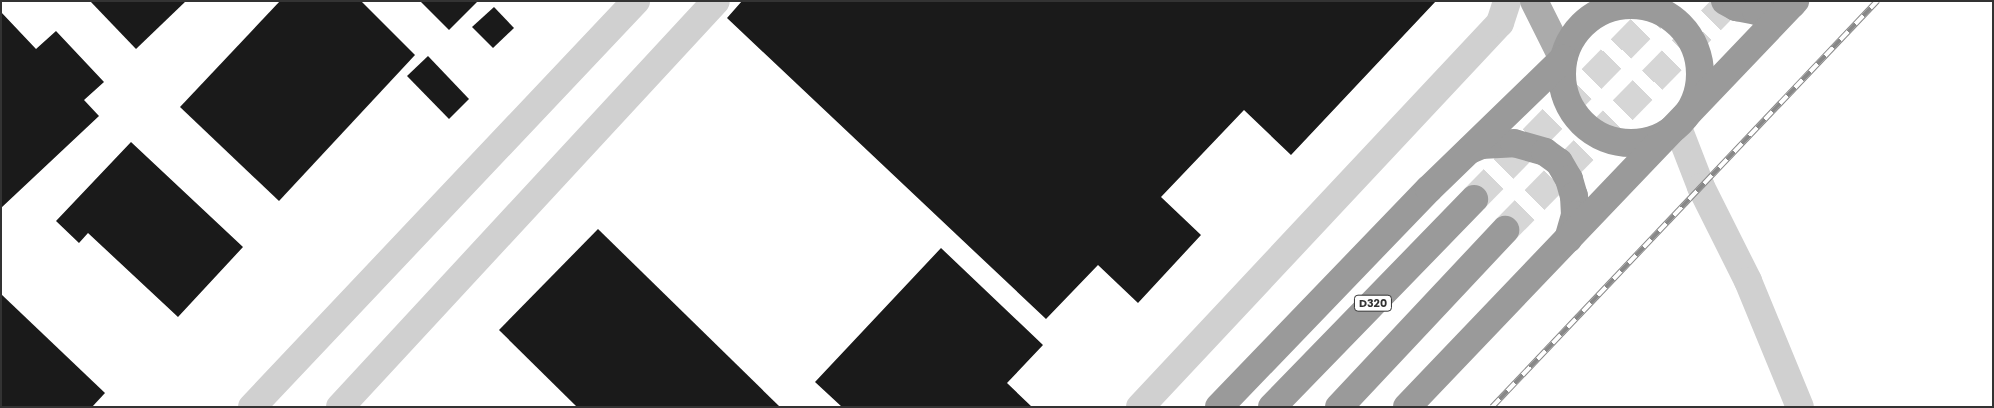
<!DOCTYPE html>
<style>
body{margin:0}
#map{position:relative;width:1994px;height:408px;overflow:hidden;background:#fff;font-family:Poppins,sans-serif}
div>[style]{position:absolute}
.building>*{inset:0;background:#1a1a1a}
.highway-tunnel>*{height:28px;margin-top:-14px;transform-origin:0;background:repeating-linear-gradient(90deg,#d6d6d6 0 28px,transparent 0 42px)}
.minor>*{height:28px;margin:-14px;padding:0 14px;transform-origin:14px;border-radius:14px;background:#d0d0d0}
.major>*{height:28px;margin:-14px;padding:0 14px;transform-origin:14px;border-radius:14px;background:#ababab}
.highway>*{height:28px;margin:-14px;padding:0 14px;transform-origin:14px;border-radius:14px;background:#9a9a9a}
.highway>.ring{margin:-14px;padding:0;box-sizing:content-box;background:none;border:28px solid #9a9a9a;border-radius:50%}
.rail>*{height:5.5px;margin-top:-2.75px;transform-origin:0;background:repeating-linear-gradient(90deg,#fff 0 11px,#888 0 22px);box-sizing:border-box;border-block:1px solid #888}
span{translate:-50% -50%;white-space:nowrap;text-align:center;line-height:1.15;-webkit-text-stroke:5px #fff;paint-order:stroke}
.shield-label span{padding:1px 4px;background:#fff;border:1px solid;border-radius:4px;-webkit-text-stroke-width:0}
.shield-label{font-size:11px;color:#333;font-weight:700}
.frame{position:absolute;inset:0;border:2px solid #333;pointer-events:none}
</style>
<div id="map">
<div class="building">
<i style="clip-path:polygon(90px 1px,186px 1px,136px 49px)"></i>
<i style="clip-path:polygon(280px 1px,361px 1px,415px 55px,279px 201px,180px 107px)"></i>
<i style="clip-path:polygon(420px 1px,476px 1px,477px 2px,449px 30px)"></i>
<i style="clip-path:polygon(742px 1px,1436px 1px,1291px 155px,1244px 110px,1161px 197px,1201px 235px,1138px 303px,1098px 265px,1046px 319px,727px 18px)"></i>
<i style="clip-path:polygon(494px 7px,514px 28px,493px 48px,472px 27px)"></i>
<i style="clip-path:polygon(1px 12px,36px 49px,56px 31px,104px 82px,84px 100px,99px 116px,1px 208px)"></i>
<i style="clip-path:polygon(428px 56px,469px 99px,449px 119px,407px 76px)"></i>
<i style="clip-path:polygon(131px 142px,243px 247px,178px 317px,88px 233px,79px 243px,56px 221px)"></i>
<i style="clip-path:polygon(598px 229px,780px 407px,577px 407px,499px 330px)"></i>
<i style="clip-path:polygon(941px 248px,1043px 345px,1007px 383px,1032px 407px,842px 407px,815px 382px)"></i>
<i style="clip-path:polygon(1px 294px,105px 393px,92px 407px,1px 407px)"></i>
</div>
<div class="highway-tunnel">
<i style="left:1474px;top:199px;width:277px;rotate:-45.6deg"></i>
<i style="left:1505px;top:230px;width:321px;rotate:-45.5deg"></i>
</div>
<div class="minor">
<i style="left:1677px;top:125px;width:66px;rotate:68.8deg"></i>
<i style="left:1701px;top:187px;width:105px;rotate:63.4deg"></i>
<i style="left:1748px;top:281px;width:136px;rotate:67.6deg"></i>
<i style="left:252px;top:407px;width:559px;rotate:-46.6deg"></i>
<i style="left:340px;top:407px;width:553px;rotate:-47.2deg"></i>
<i style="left:1140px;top:407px;width:526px;rotate:-46.85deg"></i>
<i style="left:1500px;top:23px;width:23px;rotate:-72deg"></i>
</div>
<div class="major">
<i style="left:1534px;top:1px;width:65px;rotate:63.4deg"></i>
<i style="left:1623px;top:1px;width:5px;rotate:53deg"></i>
</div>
<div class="highway">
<i style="left:1725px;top:1px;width:13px;rotate:29deg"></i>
<i style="left:1736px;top:7px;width:20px;rotate:11deg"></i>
<i style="left:1756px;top:11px;width:37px;rotate:-11deg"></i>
<i class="ring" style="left:1562px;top:5px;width:110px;height:110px"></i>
<i style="left:1470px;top:150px;width:12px;rotate:-24deg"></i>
<i style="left:1481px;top:145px;width:33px;rotate:-3deg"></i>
<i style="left:1514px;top:143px;width:32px;rotate:16deg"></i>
<i style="left:1545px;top:152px;width:17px;rotate:36deg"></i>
<i style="left:1559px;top:162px;width:20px;rotate:60deg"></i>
<i style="left:1569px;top:179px;width:18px;rotate:74deg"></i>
<i style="left:1574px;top:196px;width:19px;rotate:87deg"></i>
<i style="left:1575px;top:215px;width:25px;rotate:106deg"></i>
<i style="left:1219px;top:407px;width:303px;rotate:-46.1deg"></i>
<i style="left:1429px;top:189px;width:187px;rotate:-44.1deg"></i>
<i style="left:1272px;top:407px;width:290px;rotate:-45.8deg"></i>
<i style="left:1339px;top:407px;width:243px;rotate:-46.8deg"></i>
<i style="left:1407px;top:407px;width:562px;rotate:-46.3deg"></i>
</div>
<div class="rail">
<i style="left:1492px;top:407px;width:560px;rotate:-46.52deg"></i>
</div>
<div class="shield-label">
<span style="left:1373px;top:303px">D320</span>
</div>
<div class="frame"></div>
</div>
